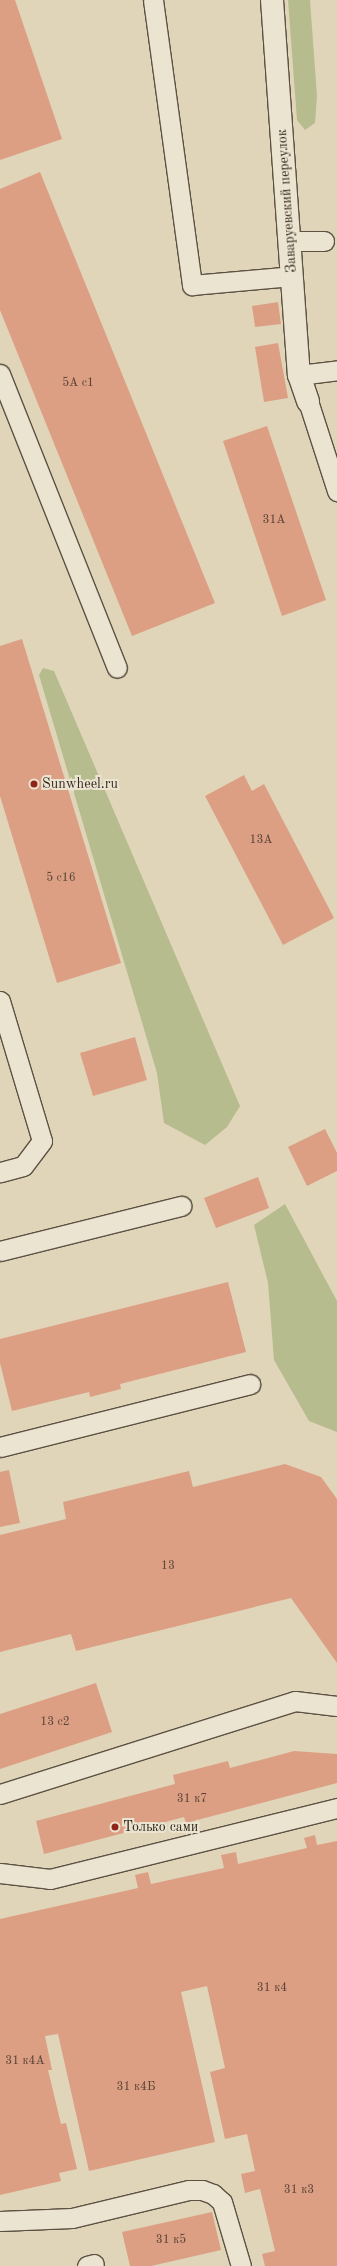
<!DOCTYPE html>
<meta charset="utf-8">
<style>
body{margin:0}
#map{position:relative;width:337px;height:2266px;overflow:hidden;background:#e0d5b8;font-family:"Old Standard TT",serif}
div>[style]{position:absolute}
.green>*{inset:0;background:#b6bc8d}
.building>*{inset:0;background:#dc9f84}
.roads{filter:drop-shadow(1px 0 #5c5143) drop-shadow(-1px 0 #5c5143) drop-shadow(0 1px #5c5143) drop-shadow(0 -1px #5c5143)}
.service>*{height:19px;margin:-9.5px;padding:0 9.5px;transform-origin:9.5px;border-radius:9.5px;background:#ebe4d1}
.minor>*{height:22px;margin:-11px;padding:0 11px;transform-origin:11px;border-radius:11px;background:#ebe4d1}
.dots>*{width:11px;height:11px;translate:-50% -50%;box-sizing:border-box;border:2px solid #ebe4d1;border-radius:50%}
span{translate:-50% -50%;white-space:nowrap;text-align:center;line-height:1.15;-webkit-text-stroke:4px #ebe4d1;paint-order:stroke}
.number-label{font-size:12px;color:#5b4436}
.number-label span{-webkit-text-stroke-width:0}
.street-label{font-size:14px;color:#30251c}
.poi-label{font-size:14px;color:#30251c}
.left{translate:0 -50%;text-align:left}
</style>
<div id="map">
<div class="green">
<i style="clip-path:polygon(288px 0,310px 0,317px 96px,315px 123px,305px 130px,297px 120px)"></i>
<i style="clip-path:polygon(43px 668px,54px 671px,240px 1106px,227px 1127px,205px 1145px,164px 1123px,157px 1073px,39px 675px)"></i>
<i style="clip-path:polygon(285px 1204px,337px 1301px,337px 1432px,309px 1421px,274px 1360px,268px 1283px,254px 1225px)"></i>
</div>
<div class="building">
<i style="clip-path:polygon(0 0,15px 0,62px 139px,0 160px)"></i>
<i style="clip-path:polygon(40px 172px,215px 603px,132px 636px,0 310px,0 189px)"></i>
<i style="clip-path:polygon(278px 302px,281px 324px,255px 327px,252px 306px)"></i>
<i style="clip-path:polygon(278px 343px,288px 398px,264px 402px,255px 347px)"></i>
<i style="clip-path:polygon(267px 426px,326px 600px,282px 616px,223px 441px)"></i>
<i style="clip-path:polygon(22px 639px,121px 963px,57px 983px,0 796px,0 646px)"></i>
<i style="clip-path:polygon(244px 775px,252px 791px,264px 784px,334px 918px,283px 945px,205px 796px)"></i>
<i style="clip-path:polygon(135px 1037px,147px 1080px,93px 1096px,80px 1053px)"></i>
<i style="clip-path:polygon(325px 1129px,337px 1153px,337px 1171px,307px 1186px,288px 1147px)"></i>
<i style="clip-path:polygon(258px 1177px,269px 1208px,216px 1228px,204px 1198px)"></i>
<i style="clip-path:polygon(228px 1282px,246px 1352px,120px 1384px,121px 1389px,90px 1397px,89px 1392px,12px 1411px,0 1363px,0 1339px)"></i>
<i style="clip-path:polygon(285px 1464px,321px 1477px,337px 1499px,337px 1663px,291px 1598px,76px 1651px,71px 1634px,0 1652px,0 1535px,66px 1519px,63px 1502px,189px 1471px,193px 1487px)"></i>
<i style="clip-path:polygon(9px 1470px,20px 1523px,0 1527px,0 1472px)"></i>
<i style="clip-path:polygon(96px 1683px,112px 1732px,0 1769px,0 1714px)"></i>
<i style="clip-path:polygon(294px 1751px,337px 1754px,337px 1783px,186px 1823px,184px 1817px,44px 1854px,36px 1821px,175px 1784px,173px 1775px,228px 1761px,230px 1768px)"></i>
<i style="clip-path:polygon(315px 1835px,317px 1845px,337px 1841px,337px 2266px,265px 2266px,262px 2254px,275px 2251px,260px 2189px,245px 2193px,241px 2174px,255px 2171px,247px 2134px,225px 2139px,210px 2072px,225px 2068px,207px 1986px,181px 1992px,215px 2142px,89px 2171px,58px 2034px,45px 2036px,52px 2070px,48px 2070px,61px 2124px,66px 2123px,77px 2169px,59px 2173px,61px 2181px,0 2195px,0 1919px,138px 1888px,135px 1875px,148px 1872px,151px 1884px,224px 1868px,221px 1855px,236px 1852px,238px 1864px,307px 1848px,304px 1838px)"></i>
<i style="clip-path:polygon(212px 2212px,221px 2250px,151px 2266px,130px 2266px,122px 2232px)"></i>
</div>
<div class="roads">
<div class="service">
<i style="left:153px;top:0;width:288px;rotate:82.2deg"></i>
<i style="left:192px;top:285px;width:100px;rotate:-5.1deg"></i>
<i style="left:290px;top:241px;width:34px"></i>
<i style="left:0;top:374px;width:316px;rotate:68.3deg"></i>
<i style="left:299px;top:375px;width:38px;rotate:-7deg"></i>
<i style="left:308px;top:401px;width:95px;rotate:72.1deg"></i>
<i style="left:0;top:1001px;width:146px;rotate:73.3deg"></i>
<i style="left:42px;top:1141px;width:31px;rotate:127deg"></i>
<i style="left:23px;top:1166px;width:24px;rotate:165deg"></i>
<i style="left:0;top:1251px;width:187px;rotate:-14deg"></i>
<i style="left:0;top:1447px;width:258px;rotate:-14.1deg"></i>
<i style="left:0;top:1794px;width:309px;rotate:-17.5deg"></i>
<i style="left:295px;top:1701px;width:42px;rotate:6.8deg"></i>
<i style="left:0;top:1873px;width:50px;rotate:6.8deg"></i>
<i style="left:50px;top:1879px;width:296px;rotate:-13.9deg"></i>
<i style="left:0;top:2221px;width:72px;rotate:-2.4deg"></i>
<i style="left:72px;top:2218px;width:120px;rotate:-13.5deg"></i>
<i style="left:189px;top:2190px;width:13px"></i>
<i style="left:202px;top:2190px;width:12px;rotate:20deg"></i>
<i style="left:213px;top:2194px;width:12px;rotate:42deg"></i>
<i style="left:222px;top:2202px;width:67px;rotate:73.5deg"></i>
<i style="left:87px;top:2266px;width:7px;rotate:-16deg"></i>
</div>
<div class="minor">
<i style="left:272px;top:0;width:376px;rotate:85.9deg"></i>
<i style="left:299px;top:375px;width:28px;rotate:71deg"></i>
</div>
</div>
<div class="dots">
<i style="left:34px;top:784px;background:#8f2418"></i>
<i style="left:115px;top:1827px;background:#8f2418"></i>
</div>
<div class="number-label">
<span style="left:78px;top:384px">5А с1</span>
<span style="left:274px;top:521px">31А</span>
<span style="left:261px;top:841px">13А</span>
<span style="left:61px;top:879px">5 с16</span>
<span style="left:168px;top:1567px">13</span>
<span style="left:55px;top:1723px">13 с2</span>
<span style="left:192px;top:1800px">31 к7</span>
<span style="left:272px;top:1989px">31 к4</span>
<span style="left:25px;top:2062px">31 к4А</span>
<span style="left:136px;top:2088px">31 к4Б</span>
<span style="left:299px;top:2191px">31 к3</span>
<span style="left:171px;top:2241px">31 к5</span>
</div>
<div class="street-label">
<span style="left:287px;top:201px;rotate:-94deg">Заваруевский переулок</span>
</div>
<div class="poi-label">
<span class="left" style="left:42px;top:784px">Sunwheel.ru</span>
<span class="left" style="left:123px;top:1827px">Только сами</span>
</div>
</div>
